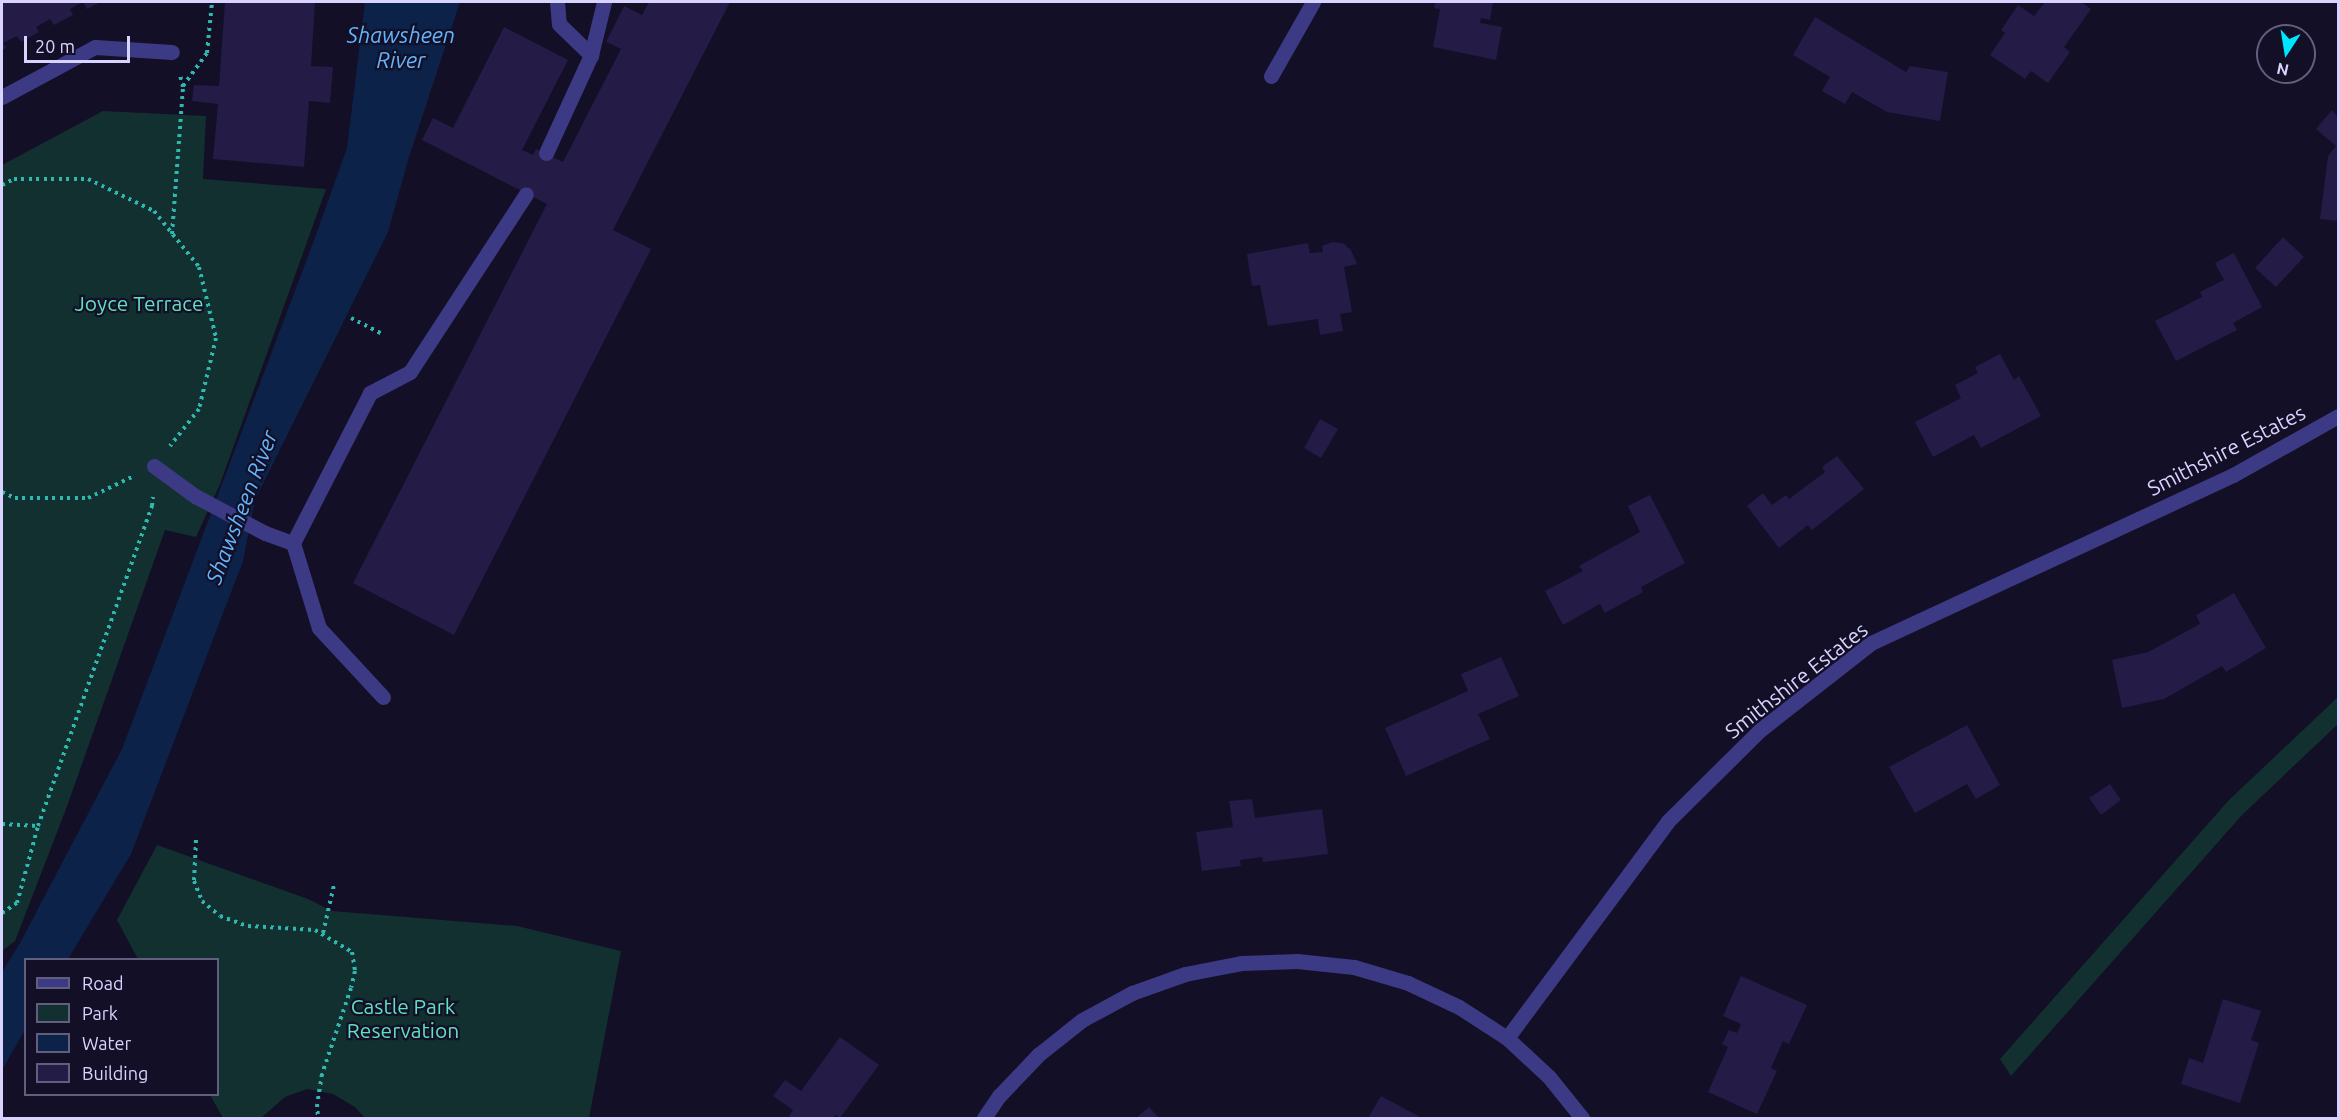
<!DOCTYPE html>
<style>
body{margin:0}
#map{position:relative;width:2340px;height:1120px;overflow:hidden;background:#130f26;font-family:Ubuntu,sans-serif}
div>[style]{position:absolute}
.green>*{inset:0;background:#12302f}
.water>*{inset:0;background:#0c2248}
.building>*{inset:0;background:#241b47}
.path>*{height:4px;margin-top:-2px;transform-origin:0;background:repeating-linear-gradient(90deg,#2fb8b0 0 3px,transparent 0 7.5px)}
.lane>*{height:15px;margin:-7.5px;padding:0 7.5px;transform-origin:7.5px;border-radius:7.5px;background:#3d3a85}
.street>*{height:15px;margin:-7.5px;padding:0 7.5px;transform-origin:7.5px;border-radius:7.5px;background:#3d3a85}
span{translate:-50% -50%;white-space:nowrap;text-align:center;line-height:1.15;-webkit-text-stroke:4.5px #130f26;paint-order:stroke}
.park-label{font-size:21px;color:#5fe0c0}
.street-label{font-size:21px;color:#d9d4ff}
.water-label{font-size:22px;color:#62b6ff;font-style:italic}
.frame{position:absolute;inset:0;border:3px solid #d9d4ff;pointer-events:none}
.legend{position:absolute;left:24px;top:958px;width:195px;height:138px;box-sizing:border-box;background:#130f26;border:2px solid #625e7d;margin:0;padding:8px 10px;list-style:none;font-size:18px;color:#d9d4ff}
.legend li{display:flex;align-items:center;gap:12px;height:30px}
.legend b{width:30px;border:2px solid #625e7d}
.north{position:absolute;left:2256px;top:24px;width:60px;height:60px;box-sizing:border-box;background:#130f26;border:2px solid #625e7d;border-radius:50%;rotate:192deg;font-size:16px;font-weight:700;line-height:24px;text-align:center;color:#d9d4ff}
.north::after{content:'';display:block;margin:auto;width:21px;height:27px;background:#00e5ff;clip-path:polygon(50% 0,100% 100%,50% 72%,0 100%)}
.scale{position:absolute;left:24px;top:36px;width:106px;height:27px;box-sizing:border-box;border:3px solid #d9d4ff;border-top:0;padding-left:8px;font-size:18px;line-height:21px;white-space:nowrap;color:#d9d4ff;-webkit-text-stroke:4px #130f26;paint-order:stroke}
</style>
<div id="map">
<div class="green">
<i style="clip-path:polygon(103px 111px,206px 116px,203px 179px,326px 189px,220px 484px,196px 537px,165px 530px,66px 809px,15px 941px,2px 951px,2px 165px)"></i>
<i style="clip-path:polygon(2338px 697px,2338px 724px,2242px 815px,2011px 1076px,2000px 1059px,2229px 800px)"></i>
<i style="clip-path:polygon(157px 845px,308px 899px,332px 911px,517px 926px,621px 951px,589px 1118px,365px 1118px,355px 1107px,333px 1094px,307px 1089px,285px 1097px,261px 1118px,223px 1118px,210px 1095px,218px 1094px,218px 960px,138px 959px,117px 920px)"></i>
</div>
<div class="water">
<i style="clip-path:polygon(365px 2px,460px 2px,409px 157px,388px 232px,255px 500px,243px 561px,131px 854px,68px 959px,26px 960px,25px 1030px,2px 1070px,2px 972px,20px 943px,122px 749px,313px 243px,347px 148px)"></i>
</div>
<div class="building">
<i style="clip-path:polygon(2px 2px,101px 2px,87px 9px,83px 2px,70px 9px,73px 15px,54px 25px,50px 19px,36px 27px,39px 32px,21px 42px,17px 36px,3px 43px,6px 48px,2px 51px)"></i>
<i style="clip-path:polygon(225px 2px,315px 2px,311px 66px,333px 67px,330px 103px,309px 101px,304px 167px,213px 159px,218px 104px,192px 101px,194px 85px,219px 86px)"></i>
<i style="clip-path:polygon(649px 2px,730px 2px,613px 230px,651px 249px,454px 635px,353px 583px,547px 204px,422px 140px,433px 118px,453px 128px,504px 27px,568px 60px,522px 150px,533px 155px,536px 149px,563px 162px,621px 49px,606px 42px,624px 6px,642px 15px)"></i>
<i style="clip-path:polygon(1435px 2px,1493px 2px,1490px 20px,1481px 18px,1480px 23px,1502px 27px,1496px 60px,1433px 47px,1440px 9px,1434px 8px)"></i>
<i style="clip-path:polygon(2045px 2px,2081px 2px,2091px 9px,2064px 47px,2070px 52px,2048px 83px,2031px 71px,2025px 79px,1990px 55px,2005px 33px,2001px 30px,2018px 5px,2034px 16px)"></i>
<i style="clip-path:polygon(1815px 17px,1906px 72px,1910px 66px,1948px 72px,1940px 121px,1887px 112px,1852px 92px,1845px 104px,1822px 91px,1830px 77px,1793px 55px)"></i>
<i style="clip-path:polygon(2332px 110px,2338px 117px,2338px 221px,2320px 219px,2328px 156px,2336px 146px,2316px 129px)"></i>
<i style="clip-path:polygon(2283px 237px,2304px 257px,2276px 287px,2255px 268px)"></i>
<i style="clip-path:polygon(1332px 242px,1343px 243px,1351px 250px,1357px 264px,1344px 267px,1352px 312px,1340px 314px,1343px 331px,1320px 335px,1318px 319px,1268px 326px,1260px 285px,1252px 286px,1247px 254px,1308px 243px,1310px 253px,1323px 252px,1322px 246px)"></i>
<i style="clip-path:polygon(2234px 253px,2262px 307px,2233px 323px,2237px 330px,2176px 361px,2155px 321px,2202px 297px,2200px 292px,2224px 280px,2215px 263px)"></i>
<i style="clip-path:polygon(2000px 354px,2014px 380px,2019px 376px,2041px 416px,1981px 448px,1974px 435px,1933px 457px,1915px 422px,1961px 398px,1955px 385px,1978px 373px,1975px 367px)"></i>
<i style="clip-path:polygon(1320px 419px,1338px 429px,1321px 458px,1304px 448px)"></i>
<i style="clip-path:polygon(1837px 456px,1864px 489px,1812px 530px,1808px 525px,1779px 548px,1747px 506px,1763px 493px,1772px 505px,1786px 495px,1789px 499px,1825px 472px,1822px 467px)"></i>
<i style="clip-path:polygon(1650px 495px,1685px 563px,1641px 587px,1643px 592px,1605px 613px,1600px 604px,1563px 625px,1545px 591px,1583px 571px,1579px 566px,1640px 532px,1628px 506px)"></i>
<i style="clip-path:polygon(2234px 593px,2266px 648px,2226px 672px,2222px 666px,2164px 699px,2122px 708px,2112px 660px,2148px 652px,2200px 624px,2196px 615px)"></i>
<i style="clip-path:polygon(1501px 657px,1519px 696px,1478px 714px,1490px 739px,1406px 776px,1385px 728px,1468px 691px,1461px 674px)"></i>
<i style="clip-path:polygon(1967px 725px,2000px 785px,1976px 799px,1967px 784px,1915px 813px,1889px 767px)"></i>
<i style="clip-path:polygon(2110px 784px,2121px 800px,2101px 815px,2089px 798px)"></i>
<i style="clip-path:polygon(1252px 799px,1255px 818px,1322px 809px,1328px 854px,1263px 862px,1262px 857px,1240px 860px,1241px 866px,1202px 871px,1196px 832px,1233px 827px,1229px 801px)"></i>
<i style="clip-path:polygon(1741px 976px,1807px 1005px,1789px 1044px,1783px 1041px,1771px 1068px,1777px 1071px,1757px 1114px,1708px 1092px,1728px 1047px,1722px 1044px,1729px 1030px,1737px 1033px,1741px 1024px,1723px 1016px)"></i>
<i style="clip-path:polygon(2223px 999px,2261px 1011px,2251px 1040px,2259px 1043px,2240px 1103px,2181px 1084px,2189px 1058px,2203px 1063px)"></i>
<i style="clip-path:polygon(840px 1037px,879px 1065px,840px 1118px,836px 1115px,833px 1118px,788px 1118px,793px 1110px,773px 1096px,785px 1080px,801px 1091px)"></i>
<i style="clip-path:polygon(1381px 1096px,1422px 1118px,1368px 1118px)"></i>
<i style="clip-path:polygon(1149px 1107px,1159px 1118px,1136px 1118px)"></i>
</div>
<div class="path">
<i style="left:183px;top:86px;width:41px;rotate:-54deg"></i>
<i style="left:207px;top:53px;width:51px;rotate:-84.4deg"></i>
<i style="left:2px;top:185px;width:13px;rotate:-27deg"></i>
<i style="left:14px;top:179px;width:74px"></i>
<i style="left:88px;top:179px;width:73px;rotate:25.9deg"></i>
<i style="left:154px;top:211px;width:72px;rotate:51.2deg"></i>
<i style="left:199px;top:267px;width:73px;rotate:76.5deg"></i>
<i style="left:216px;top:338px;width:73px;rotate:103.5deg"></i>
<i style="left:199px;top:409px;width:47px;rotate:128.1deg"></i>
<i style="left:172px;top:234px;width:147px;rotate:-85.7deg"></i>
<i style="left:183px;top:87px;width:12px;rotate:-104deg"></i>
<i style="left:351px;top:318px;width:36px;rotate:27deg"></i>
<i style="left:2px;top:492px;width:14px;rotate:25deg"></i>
<i style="left:15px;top:498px;width:73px"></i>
<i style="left:88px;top:498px;width:49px;rotate:-25.5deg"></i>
<i style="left:2px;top:824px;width:36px;rotate:3deg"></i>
<i style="left:38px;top:826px;width:340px;rotate:-70.4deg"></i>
<i style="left:152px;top:506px;width:9px;rotate:-84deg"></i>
<i style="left:196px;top:840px;width:41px;rotate:92.8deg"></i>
<i style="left:194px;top:881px;width:22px;rotate:68deg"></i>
<i style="left:202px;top:901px;width:23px;rotate:40deg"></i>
<i style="left:220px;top:916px;width:30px;rotate:20deg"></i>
<i style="left:248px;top:926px;width:67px;rotate:3.4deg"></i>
<i style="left:315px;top:930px;width:43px;rotate:30.7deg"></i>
<i style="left:352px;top:952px;width:19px;rotate:81deg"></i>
<i style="left:355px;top:971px;width:17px;rotate:103deg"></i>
<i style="left:351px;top:988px;width:91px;rotate:108.6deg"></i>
<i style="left:322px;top:1074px;width:30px;rotate:99deg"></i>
<i style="left:317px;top:1104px;width:14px;rotate:86deg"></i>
<i style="left:2px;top:913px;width:18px;rotate:-34deg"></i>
<i style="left:17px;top:903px;width:80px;rotate:-74.7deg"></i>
<i style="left:323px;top:933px;width:49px;rotate:-77.1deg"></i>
</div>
<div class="lane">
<i style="left:557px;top:2px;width:22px;rotate:85deg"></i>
<i style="left:559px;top:24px;width:45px;rotate:44.1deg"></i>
<i style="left:2px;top:97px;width:106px;rotate:-28.3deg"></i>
<i style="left:95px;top:47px;width:77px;rotate:3.7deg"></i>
<i style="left:546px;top:153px;width:108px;rotate:-65.3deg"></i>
<i style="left:591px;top:55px;width:55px;rotate:-76.2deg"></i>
<i style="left:154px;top:466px;width:51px;rotate:36.2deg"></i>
<i style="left:195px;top:496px;width:79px;rotate:27.9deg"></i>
<i style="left:265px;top:533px;width:30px;rotate:20deg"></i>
<i style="left:383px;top:697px;width:94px;rotate:-132.8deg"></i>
<i style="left:319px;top:628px;width:89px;rotate:-107deg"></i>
<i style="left:293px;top:543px;width:169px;rotate:-62.8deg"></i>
<i style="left:370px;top:393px;width:45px;rotate:-27.7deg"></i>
<i style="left:410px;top:372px;width:212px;rotate:-56.9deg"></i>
</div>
<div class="street">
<i style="left:1271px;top:76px;width:85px;rotate:-60.4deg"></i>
<i style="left:1507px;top:1038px;width:270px;rotate:-53.4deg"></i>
<i style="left:1668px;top:821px;width:129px;rotate:-44.7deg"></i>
<i style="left:1760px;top:730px;width:141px;rotate:-38.1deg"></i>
<i style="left:1871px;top:643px;width:399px;rotate:-24.9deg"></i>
<i style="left:2233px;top:475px;width:120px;rotate:-29.3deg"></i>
<i style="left:984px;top:1118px;width:27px;rotate:-56deg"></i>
<i style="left:999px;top:1096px;width:57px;rotate:-46.4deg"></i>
<i style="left:1038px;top:1055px;width:56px;rotate:-38.5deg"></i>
<i style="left:1082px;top:1020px;width:57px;rotate:-28.4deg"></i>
<i style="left:1132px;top:993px;width:56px;rotate:-19.7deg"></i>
<i style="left:1185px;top:974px;width:57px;rotate:-11.1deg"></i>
<i style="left:1241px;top:963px;width:56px;rotate:-2deg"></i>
<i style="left:1297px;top:961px;width:57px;rotate:6deg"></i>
<i style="left:1354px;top:967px;width:56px;rotate:16.5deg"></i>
<i style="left:1408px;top:983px;width:56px;rotate:25.2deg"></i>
<i style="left:1459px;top:1007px;width:57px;rotate:32.9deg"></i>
<i style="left:1507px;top:1038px;width:57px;rotate:42.9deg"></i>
<i style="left:1549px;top:1077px;width:53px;rotate:51.2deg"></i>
</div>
<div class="park-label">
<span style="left:139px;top:303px">Joyce Terrace</span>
<span style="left:403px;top:1018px">Castle Park<br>Reservation</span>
</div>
<div class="street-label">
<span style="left:2226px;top:450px;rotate:-27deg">Smithshire Estates</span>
<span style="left:1796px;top:680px;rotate:-38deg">Smithshire Estates</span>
</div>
<div class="water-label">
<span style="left:401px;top:47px">Shawsheen<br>River</span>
<span style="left:241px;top:507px;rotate:-69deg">Shawsheen River</span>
</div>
<div class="frame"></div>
<ul class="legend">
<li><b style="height:8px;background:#3d3a85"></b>Road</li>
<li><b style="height:16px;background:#12302f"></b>Park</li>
<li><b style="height:16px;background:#0c2248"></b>Water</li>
<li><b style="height:16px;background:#241b47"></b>Building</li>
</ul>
<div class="north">N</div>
<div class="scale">20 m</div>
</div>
